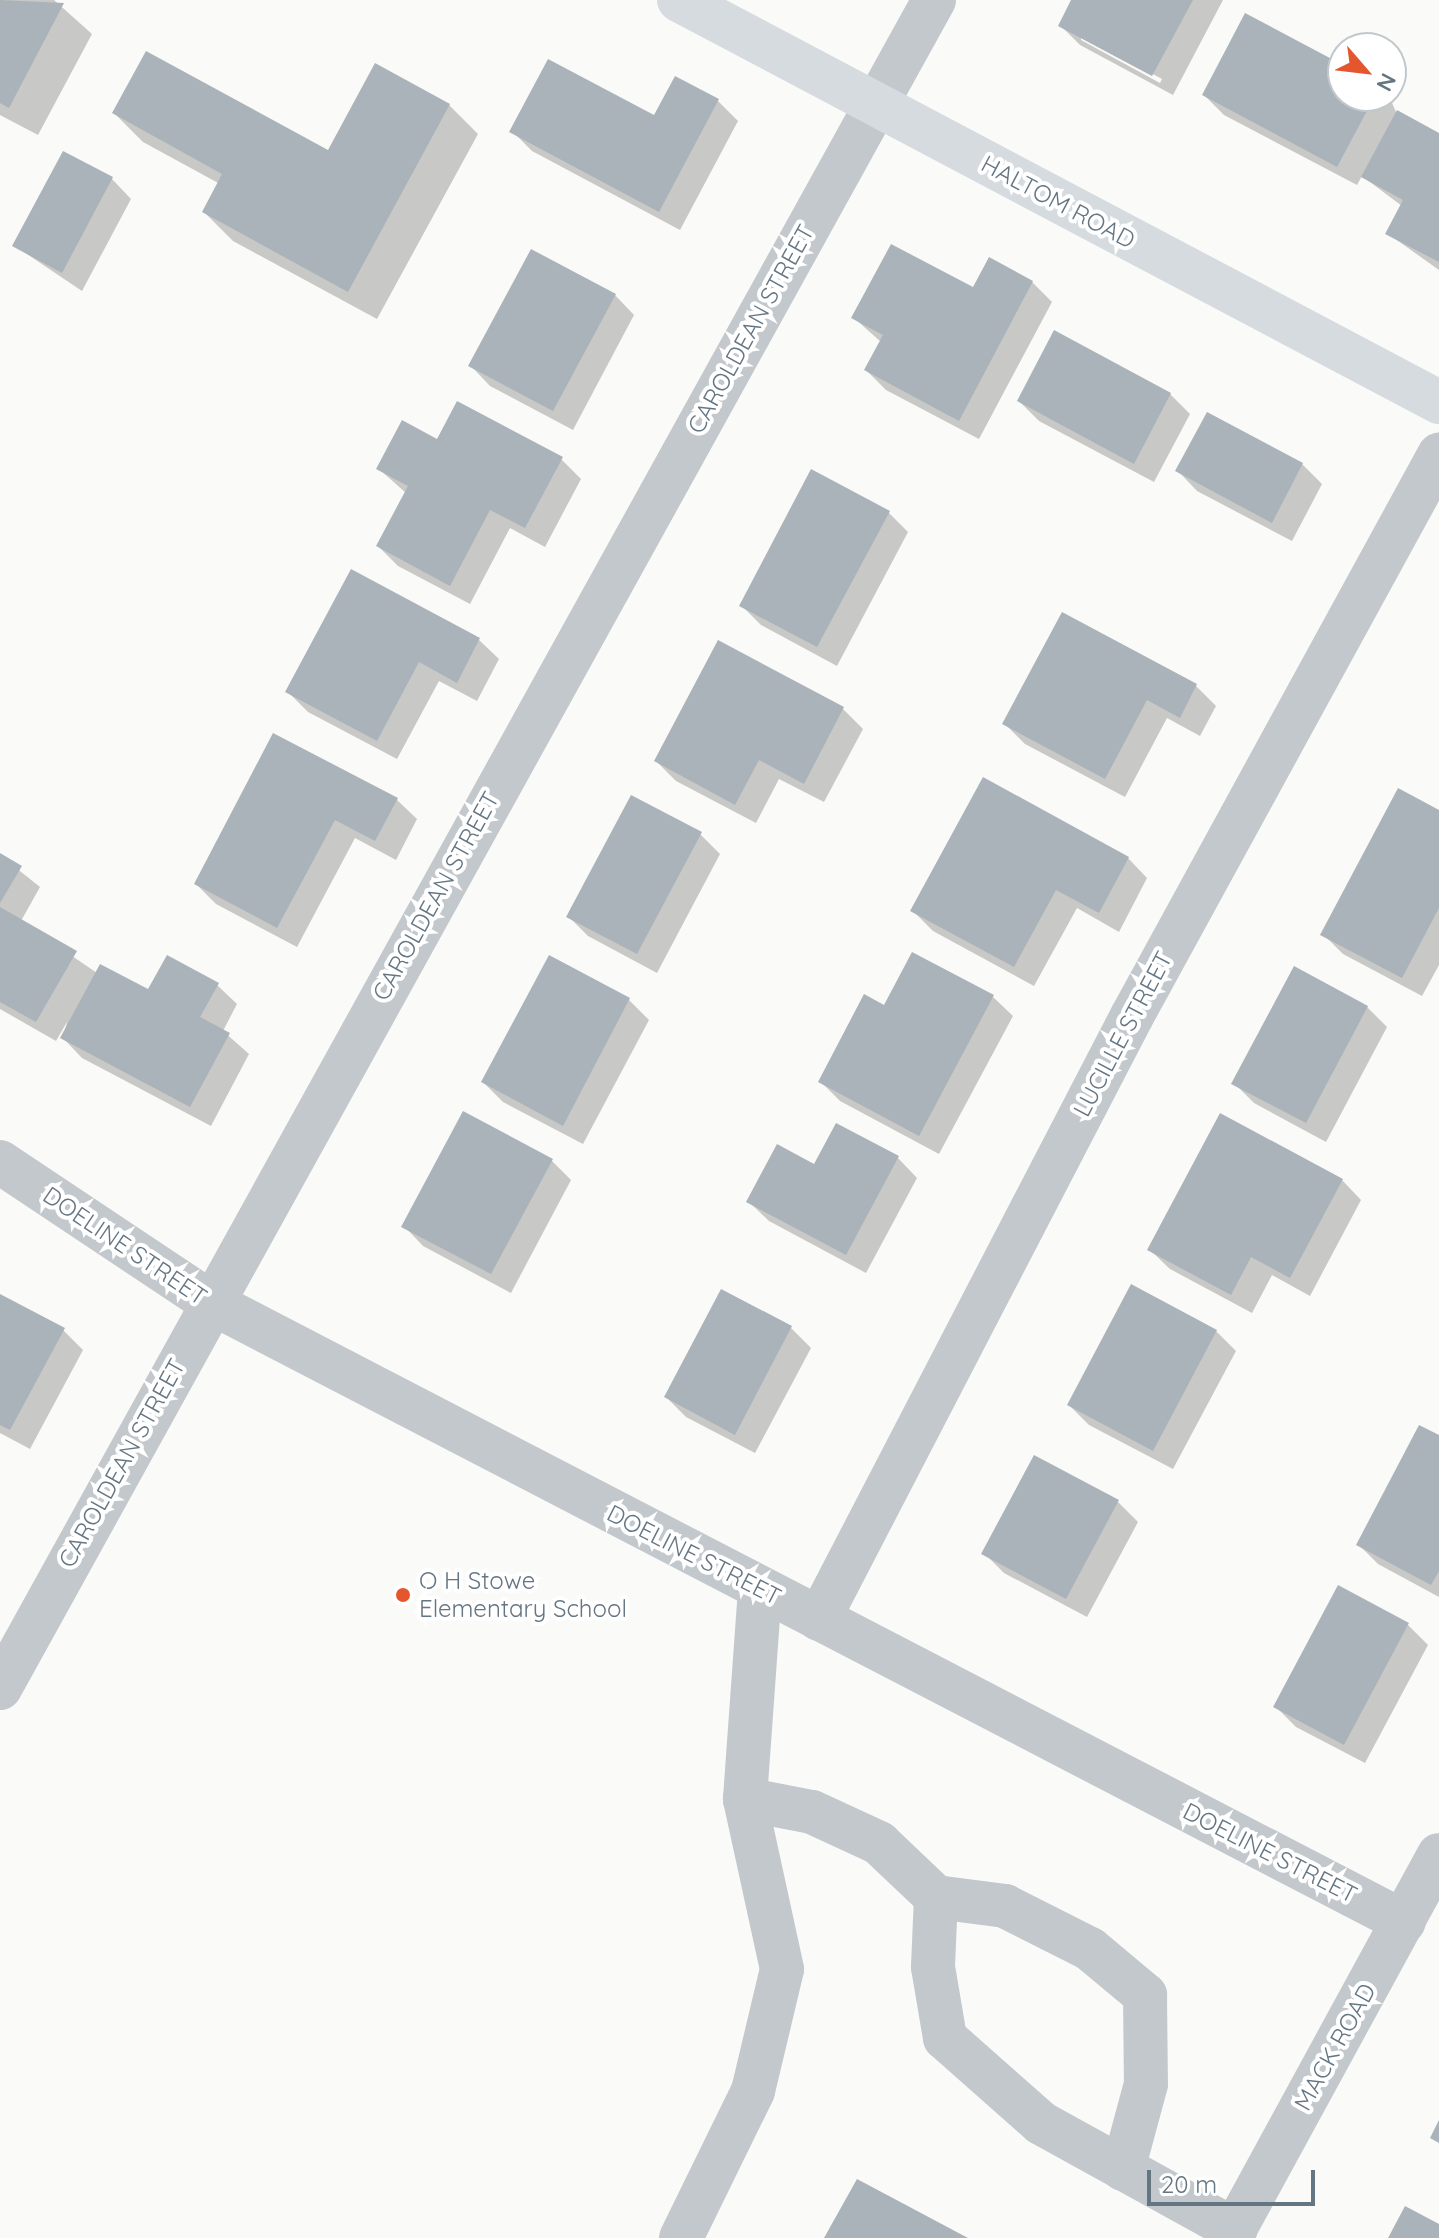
<!DOCTYPE html>
<style>
body{margin:0}
#map{position:relative;width:1439px;height:2238px;overflow:hidden;background:#fafaf8;font-family:Quicksand,sans-serif}
div>[style]{position:absolute}
.shadow>*{inset:0;background:#0003}
.building>*{inset:0;background:#aab3b9}
.minor>*{height:44px;margin:-22px;padding:0 22px;transform-origin:22px;border-radius:22px;background:#c3c8cc}
.major>*{height:44px;margin:-22px;padding:0 22px;transform-origin:22px;border-radius:22px;background:#d6dbdf}
.dots>*{width:22px;height:22px;translate:-50% -50%;box-sizing:border-box;border:4px solid #fff;border-radius:50%}
span{translate:-50% -50%;white-space:nowrap;text-align:center;line-height:1.15;-webkit-text-stroke:8px #fff;paint-order:stroke}
.street-label{font-size:24px;color:#657683}
.poi-label{font-size:24px;color:#657683}
.left{translate:0 -50%;text-align:left}
.north{position:absolute;left:1327px;top:32px;width:80px;height:80px;box-sizing:border-box;background:#fff;border:2px solid #c1c8cd;border-radius:50%;rotate:118deg;font-size:22px;font-weight:700;line-height:32px;text-align:center;color:#657683}
.north::after{content:'';display:block;margin:auto;width:28px;height:36px;background:#e4572e;clip-path:polygon(50% 0,100% 100%,50% 72%,0 100%)}
.scale{position:absolute;left:1147px;top:2170px;width:168px;height:36px;box-sizing:border-box;border:4px solid #657683;border-top:0;padding-left:10px;font-size:24px;line-height:28px;white-space:nowrap;color:#657683;-webkit-text-stroke:6px #fff;paint-order:stroke}
</style>
<div id="map">
<div class="shadow">
<i style="clip-path:polygon(0 0,54px 0,92px 34px,38px 135px,0 115px)"></i>
<i style="clip-path:polygon(evenodd,1074px 0,1223px 0,1173px 95px,1080px 45px,1060px 25px,1074px 0,1081px 36px,1162px 79px,1160px 83px,1081px 40px,1081px 36px)"></i>
<i style="clip-path:polygon(1343px 67px,1343px 96px,1389px 96px,1396px 112px,1439px 135px,1439px 270px,1387px 233px,1402px 206px,1362px 176px,1357px 185px,1224px 115px,1204px 95px)"></i>
<i style="clip-path:polygon(718px 101px,738px 121px,680px 230px,532px 151px,512px 131px,655px 117px)"></i>
<i style="clip-path:polygon(449px 105px,478px 134px,377px 319px,233px 241px,204px 212px,220px 184px,143px 142px,114px 113px,329px 152px)"></i>
<i style="clip-path:polygon(112px 179px,131px 199px,82px 291px,15px 246px)"></i>
<i style="clip-path:polygon(1032px 282px,1052px 302px,979px 439px,886px 390px,866px 370px,881px 342px,854px 318px)"></i>
<i style="clip-path:polygon(615px 295px,634px 315px,573px 430px,490px 386px,471px 366px)"></i>
<i style="clip-path:polygon(1170px 394px,1190px 414px,1154px 482px,1039px 421px,1019px 401px)"></i>
<i style="clip-path:polygon(561px 459px,581px 479px,545px 547px,510px 528px,470px 604px,398px 566px,378px 546px,406px 493px,379px 469px)"></i>
<i style="clip-path:polygon(1302px 464px,1322px 484px,1292px 541px,1197px 491px,1178px 471px)"></i>
<i style="clip-path:polygon(888px 512px,908px 532px,837px 666px,761px 625px,741px 605px)"></i>
<i style="clip-path:polygon(1063px 615px,1196px 686px,1216px 706px,1200px 736px,1167px 718px,1125px 797px,1025px 744px,1005px 724px)"></i>
<i style="clip-path:polygon(479px 640px,499px 659px,477px 701px,439px 681px,397px 759px,308px 712px,288px 692px)"></i>
<i style="clip-path:polygon(719px 643px,843px 709px,863px 729px,824px 802px,779px 779px,756px 823px,676px 781px,656px 761px)"></i>
<i style="clip-path:polygon(274px 735px,397px 800px,417px 819px,396px 860px,355px 838px,297px 947px,216px 904px,196px 884px)"></i>
<i style="clip-path:polygon(1439px 812px,1439px 965px,1422px 996px,1343px 954px,1323px 934px)"></i>
<i style="clip-path:polygon(700px 834px,720px 854px,657px 973px,588px 936px,568px 916px)"></i>
<i style="clip-path:polygon(0 855px,40px 887px,21px 921px,97px 973px,149px 992px,217px 985px,237px 1004px,223px 1031px,249px 1054px,211px 1126px,82px 1058px,63px 1038px,67px 1022px,56px 1041px,0 1009px)"></i>
<i style="clip-path:polygon(1128px 858px,1147px 878px,1119px 932px,1077px 908px,1034px 986px,933px 931px,913px 911px)"></i>
<i style="clip-path:polygon(550px 958px,629px 1000px,649px 1020px,583px 1144px,503px 1102px,483px 1082px)"></i>
<i style="clip-path:polygon(993px 997px,1013px 1016px,939px 1154px,840px 1101px,820px 1081px,885px 1007px)"></i>
<i style="clip-path:polygon(1367px 1007px,1387px 1027px,1326px 1142px,1254px 1103px,1234px 1083px)"></i>
<i style="clip-path:polygon(898px 1158px,917px 1178px,866px 1273px,769px 1221px,749px 1202px)"></i>
<i style="clip-path:polygon(551px 1160px,571px 1180px,511px 1293px,423px 1246px,404px 1226px)"></i>
<i style="clip-path:polygon(1342px 1180px,1361px 1200px,1310px 1296px,1272px 1275px,1252px 1313px,1170px 1269px,1150px 1250px)"></i>
<i style="clip-path:polygon(722px 1291px,791px 1328px,811px 1348px,755px 1453px,686px 1417px,666px 1397px)"></i>
<i style="clip-path:polygon(0 1296px,63px 1330px,83px 1350px,30px 1449px,0 1433px)"></i>
<i style="clip-path:polygon(1216px 1331px,1236px 1351px,1173px 1469px,1089px 1425px,1069px 1405px)"></i>
<i style="clip-path:polygon(1439px 1438px,1439px 1597px,1378px 1564px,1358px 1544px)"></i>
<i style="clip-path:polygon(1118px 1502px,1138px 1522px,1087px 1617px,1004px 1573px,984px 1553px)"></i>
<i style="clip-path:polygon(1408px 1625px,1428px 1645px,1365px 1763px,1296px 1727px,1276px 1707px)"></i>
</div>
<div class="building">
<i style="clip-path:polygon(0 0,64px 3px,9px 108px,0 103px)"></i>
<i style="clip-path:polygon(1071px 0,1193px 0,1152px 76px,1058px 26px)"></i>
<i style="clip-path:polygon(1245px 13px,1343px 65px,1343px 96px,1375px 96px,1337px 167px,1202px 95px)"></i>
<i style="clip-path:polygon(146px 51px,328px 150px,375px 63px,450px 104px,348px 292px,202px 212px,222px 174px,112px 113px)"></i>
<i style="clip-path:polygon(548px 59px,654px 115px,675px 76px,719px 99px,659px 212px,509px 132px)"></i>
<i style="clip-path:polygon(1397px 110px,1439px 133px,1439px 262px,1385px 234px,1403px 200px,1361px 177px)"></i>
<i style="clip-path:polygon(63px 151px,113px 177px,62px 273px,12px 246px)"></i>
<i style="clip-path:polygon(891px 244px,973px 287px,989px 257px,1033px 281px,959px 421px,864px 370px,883px 335px,851px 318px)"></i>
<i style="clip-path:polygon(531px 249px,616px 294px,553px 411px,468px 366px)"></i>
<i style="clip-path:polygon(1054px 330px,1171px 393px,1134px 464px,1017px 401px)"></i>
<i style="clip-path:polygon(457px 401px,563px 457px,525px 528px,490px 510px,450px 586px,376px 546px,408px 486px,376px 469px,402px 420px,437px 439px)"></i>
<i style="clip-path:polygon(1207px 412px,1303px 463px,1272px 523px,1175px 471px)"></i>
<i style="clip-path:polygon(811px 469px,890px 511px,817px 647px,739px 606px)"></i>
<i style="clip-path:polygon(351px 569px,480px 638px,457px 683px,419px 662px,377px 741px,285px 692px)"></i>
<i style="clip-path:polygon(1062px 612px,1197px 684px,1180px 718px,1147px 700px,1105px 779px,1002px 724px)"></i>
<i style="clip-path:polygon(718px 640px,844px 707px,804px 784px,759px 760px,735px 805px,654px 761px)"></i>
<i style="clip-path:polygon(273px 733px,398px 798px,375px 841px,335px 820px,277px 928px,194px 884px)"></i>
<i style="clip-path:polygon(983px 777px,1129px 857px,1099px 913px,1056px 890px,1014px 967px,910px 911px)"></i>
<i style="clip-path:polygon(1398px 788px,1439px 810px,1439px 908px,1402px 978px,1320px 935px)"></i>
<i style="clip-path:polygon(631px 795px,702px 832px,637px 954px,566px 917px)"></i>
<i style="clip-path:polygon(0 853px,22px 866px,0 903px)"></i>
<i style="clip-path:polygon(0 907px,77px 951px,36px 1022px,0 1002px)"></i>
<i style="clip-path:polygon(912px 952px,994px 995px,919px 1136px,818px 1082px,864px 994px,884px 1005px)"></i>
<i style="clip-path:polygon(167px 955px,219px 983px,200px 1017px,230px 1033px,190px 1107px,60px 1038px,100px 964px,148px 989px)"></i>
<i style="clip-path:polygon(549px 955px,630px 998px,563px 1126px,481px 1082px)"></i>
<i style="clip-path:polygon(1294px 966px,1368px 1006px,1306px 1123px,1231px 1084px)"></i>
<i style="clip-path:polygon(463px 1111px,553px 1159px,491px 1274px,401px 1227px)"></i>
<i style="clip-path:polygon(1220px 1113px,1343px 1179px,1290px 1278px,1251px 1257px,1231px 1295px,1147px 1250px)"></i>
<i style="clip-path:polygon(836px 1123px,899px 1156px,846px 1255px,746px 1202px,777px 1144px,814px 1164px)"></i>
<i style="clip-path:polygon(1131px 1284px,1217px 1330px,1153px 1451px,1067px 1405px)"></i>
<i style="clip-path:polygon(721px 1289px,792px 1326px,735px 1435px,664px 1397px)"></i>
<i style="clip-path:polygon(0 1294px,65px 1328px,10px 1430px,0 1425px)"></i>
<i style="clip-path:polygon(1419px 1425px,1439px 1435px,1439px 1571px,1431px 1585px,1356px 1545px)"></i>
<i style="clip-path:polygon(1034px 1455px,1119px 1500px,1066px 1599px,981px 1554px)"></i>
<i style="clip-path:polygon(1338px 1585px,1409px 1623px,1344px 1745px,1273px 1707px)"></i>
<i style="clip-path:polygon(1439px 2120px,1439px 2143px,1430px 2138px)"></i>
<i style="clip-path:polygon(857px 2179px,968px 2238px,824px 2238px)"></i>
<i style="clip-path:polygon(1405px 2206px,1439px 2224px,1439px 2238px,1388px 2238px)"></i>
</div>
<div class="minor">
<i style="left:0;top:1162px;width:252px;rotate:33.7deg"></i>
<i style="left:210px;top:1302px;width:1345px;rotate:27.44deg"></i>
<i style="left:760px;top:1589px;width:211px;rotate:94.1deg"></i>
<i style="left:745px;top:1799px;width:68px;rotate:11deg"></i>
<i style="left:812px;top:1812px;width:74px;rotate:24.8deg"></i>
<i style="left:879px;top:1843px;width:79px;rotate:43.5deg"></i>
<i style="left:936px;top:1897px;width:70px;rotate:92.5deg"></i>
<i style="left:933px;top:1967px;width:72px;rotate:80.4deg"></i>
<i style="left:945px;top:2038px;width:128px;rotate:41.5deg"></i>
<i style="left:1041px;top:2123px;width:222px;rotate:28.9deg"></i>
<i style="left:819px;top:1619px;width:679px;rotate:-62.57deg"></i>
<i style="left:1132px;top:1016px;width:640px;rotate:-61.31deg"></i>
<i style="left:0;top:1688px;width:1929px;rotate:-61.04deg"></i>
<i style="left:936px;top:1897px;width:70px;rotate:7.4deg"></i>
<i style="left:1005px;top:1906px;width:95px;rotate:26.8deg"></i>
<i style="left:1090px;top:1949px;width:72px;rotate:39.9deg"></i>
<i style="left:1145px;top:1995px;width:89px;rotate:89.4deg"></i>
<i style="left:1146px;top:2084px;width:88px;rotate:105.1deg"></i>
<i style="left:681px;top:2238px;width:164px;rotate:-63.9deg"></i>
<i style="left:753px;top:2091px;width:125px;rotate:-76.6deg"></i>
<i style="left:782px;top:1969px;width:174px;rotate:-102.3deg"></i>
<i style="left:1230px;top:2238px;width:436px;rotate:-61.4deg"></i>
</div>
<div class="major">
<i style="left:679px;top:0;width:860px;rotate:27.88deg"></i>
</div>
<div class="dots">
<i style="left:403px;top:1595px;background:#e4572e"></i>
</div>
<div class="street-label">
<span style="left:1058px;top:202px;rotate:28deg">HALTOM ROAD</span>
<span style="left:751px;top:329px;rotate:-61deg">CAROLDEAN STREET</span>
<span style="left:436px;top:896px;rotate:-61deg">CAROLDEAN STREET</span>
<span style="left:1123px;top:1034px;rotate:-62deg">LUCILLE STREET</span>
<span style="left:125px;top:1246px;rotate:34deg">DOELINE STREET</span>
<span style="left:122px;top:1463px;rotate:-61deg">CAROLDEAN STREET</span>
<span style="left:694px;top:1555px;rotate:27deg">DOELINE STREET</span>
<span style="left:1270px;top:1853px;rotate:27deg">DOELINE STREET</span>
<span style="left:1335px;top:2047px;rotate:-61deg">MACK ROAD</span>
</div>
<div class="poi-label">
<span class="left" style="left:419px;top:1595px">O H Stowe<br>Elementary School</span>
</div>
<div class="north">N</div>
<div class="scale">20 m</div>
</div>
